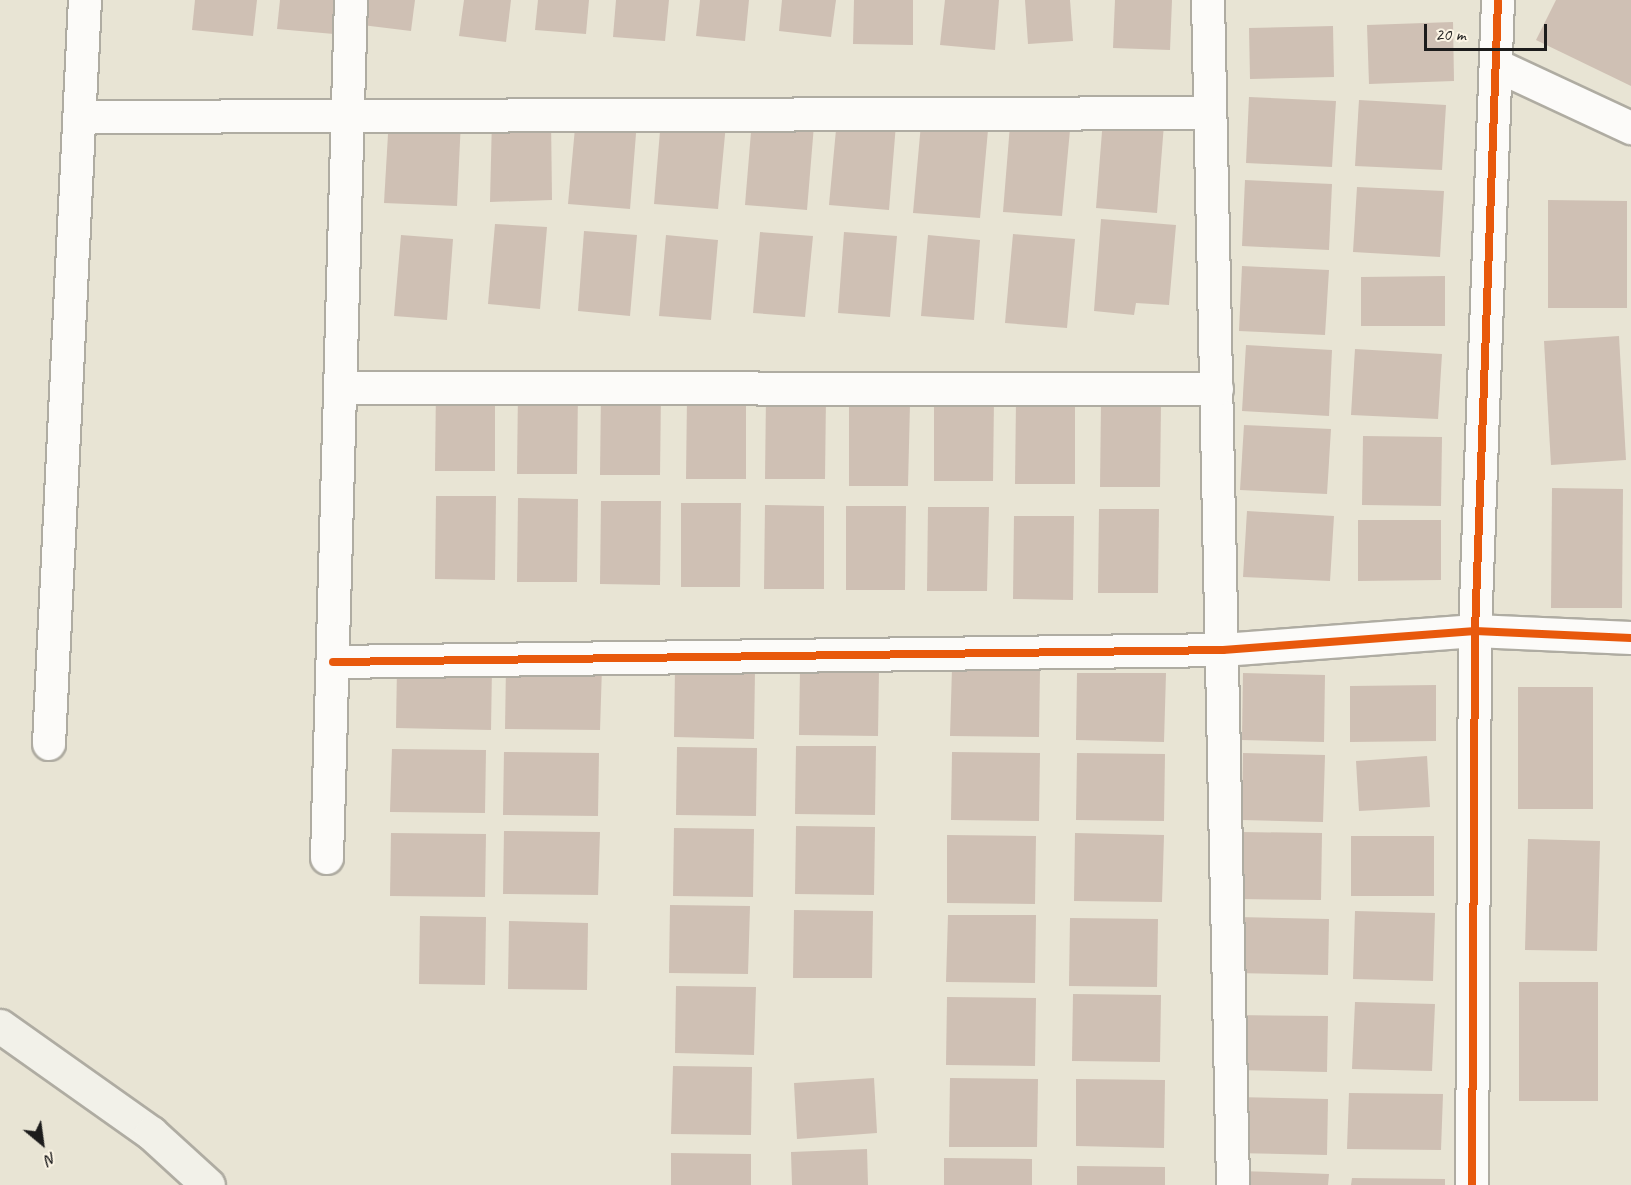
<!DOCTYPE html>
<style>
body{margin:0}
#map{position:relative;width:1631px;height:1185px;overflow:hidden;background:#e8e4d4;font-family:Caveat,sans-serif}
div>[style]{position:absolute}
.building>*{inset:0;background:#cfc0b4}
.roads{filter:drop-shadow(2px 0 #afaca2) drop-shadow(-2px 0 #afaca2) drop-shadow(0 2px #afaca2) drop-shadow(0 -2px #afaca2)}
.street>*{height:32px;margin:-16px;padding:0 16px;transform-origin:16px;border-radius:16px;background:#fcfbf9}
.secondary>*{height:33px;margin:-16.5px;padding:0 16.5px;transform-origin:16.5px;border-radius:16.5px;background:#f2f1e9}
.cycleway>*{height:8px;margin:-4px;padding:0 4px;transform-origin:4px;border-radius:4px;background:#e8590c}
span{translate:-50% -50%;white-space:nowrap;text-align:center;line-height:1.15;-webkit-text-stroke:5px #fcf5e5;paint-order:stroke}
.north{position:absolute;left:12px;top:1113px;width:60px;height:60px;-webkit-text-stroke:4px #fcf5e5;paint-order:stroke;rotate:151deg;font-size:16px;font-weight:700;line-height:24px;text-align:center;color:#1c1c1c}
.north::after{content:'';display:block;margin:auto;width:21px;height:27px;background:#1c1c1c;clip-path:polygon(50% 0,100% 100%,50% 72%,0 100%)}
.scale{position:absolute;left:1424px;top:24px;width:123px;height:27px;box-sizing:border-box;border:3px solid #1c1c1c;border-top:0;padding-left:8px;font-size:18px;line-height:21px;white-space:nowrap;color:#1c1c1c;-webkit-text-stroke:4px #fcf5e5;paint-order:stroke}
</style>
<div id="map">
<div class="building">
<i style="clip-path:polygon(195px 0,257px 0,253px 36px,192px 30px)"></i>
<i style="clip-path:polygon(280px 0,337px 0,334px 34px,277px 29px)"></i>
<i style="clip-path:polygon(365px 0,415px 0,411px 31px,362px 25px)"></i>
<i style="clip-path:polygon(464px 0,511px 0,506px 42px,459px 36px)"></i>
<i style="clip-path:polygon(538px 0,589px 0,586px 34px,535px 30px)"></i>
<i style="clip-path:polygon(616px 0,669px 0,665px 41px,613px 37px)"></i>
<i style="clip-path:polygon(700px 0,749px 0,745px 41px,696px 36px)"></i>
<i style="clip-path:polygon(782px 0,836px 0,831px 37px,779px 31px)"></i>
<i style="clip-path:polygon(854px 0,913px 0,913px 45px,853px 44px)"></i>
<i style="clip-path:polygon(945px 0,999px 0,995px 50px,940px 45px)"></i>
<i style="clip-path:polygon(1025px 0,1070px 0,1073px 41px,1028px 44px)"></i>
<i style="clip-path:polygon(1115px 0,1172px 0,1170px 50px,1113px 48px)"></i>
<i style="clip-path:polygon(1556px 0,1631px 0,1631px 86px,1536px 40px)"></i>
<i style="clip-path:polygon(1453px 22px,1454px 81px,1369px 84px,1367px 25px)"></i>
<i style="clip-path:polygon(1333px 26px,1334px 77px,1250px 79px,1249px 28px)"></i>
<i style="clip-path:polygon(1249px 97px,1336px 101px,1332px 167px,1246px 163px)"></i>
<i style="clip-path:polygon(1359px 100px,1446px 105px,1442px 170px,1355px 166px)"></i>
<i style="clip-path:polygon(389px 117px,461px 120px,457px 206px,384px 203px)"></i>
<i style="clip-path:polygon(576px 117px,637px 121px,630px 209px,568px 204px)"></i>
<i style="clip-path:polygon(492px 118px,551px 118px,552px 200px,490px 202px)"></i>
<i style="clip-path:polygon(661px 119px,726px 124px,718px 209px,654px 204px)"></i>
<i style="clip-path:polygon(837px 119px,896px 124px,889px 210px,829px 205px)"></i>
<i style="clip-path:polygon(1103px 119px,1164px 124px,1157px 213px,1096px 208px)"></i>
<i style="clip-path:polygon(752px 120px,814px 125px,807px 210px,745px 205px)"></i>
<i style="clip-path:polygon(921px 124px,988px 130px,980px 218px,913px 213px)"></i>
<i style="clip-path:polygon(1010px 125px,1070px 130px,1062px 216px,1003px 212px)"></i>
<i style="clip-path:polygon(1245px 180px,1332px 184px,1329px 250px,1242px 246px)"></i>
<i style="clip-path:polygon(1357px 187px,1444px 191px,1440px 257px,1353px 252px)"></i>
<i style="clip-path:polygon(1548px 200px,1627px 201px,1627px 308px,1548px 308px)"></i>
<i style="clip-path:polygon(1101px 219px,1176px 225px,1169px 305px,1136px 303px,1134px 315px,1094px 311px)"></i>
<i style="clip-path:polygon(495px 224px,547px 227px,540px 309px,488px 304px)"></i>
<i style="clip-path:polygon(584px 231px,637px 235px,630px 316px,578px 311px)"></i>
<i style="clip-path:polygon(760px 232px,813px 236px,805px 317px,753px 313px)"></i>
<i style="clip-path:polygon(844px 232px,897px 236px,890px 317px,838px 313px)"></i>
<i style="clip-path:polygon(1013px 234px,1075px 239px,1067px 328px,1005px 323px)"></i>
<i style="clip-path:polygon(401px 235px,453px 239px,447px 320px,394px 316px)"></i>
<i style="clip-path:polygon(666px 235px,718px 240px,711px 320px,659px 316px)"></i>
<i style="clip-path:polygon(928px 235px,980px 240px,974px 320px,921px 316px)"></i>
<i style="clip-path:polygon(1242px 266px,1329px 270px,1325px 335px,1239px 331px)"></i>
<i style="clip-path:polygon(1445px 276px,1445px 326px,1361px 326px,1361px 277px)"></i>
<i style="clip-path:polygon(1619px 336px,1626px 460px,1551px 465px,1544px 341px)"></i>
<i style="clip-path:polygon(1246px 345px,1332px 350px,1329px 416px,1242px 411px)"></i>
<i style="clip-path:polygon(1355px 349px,1442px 354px,1438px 419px,1351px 415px)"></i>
<i style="clip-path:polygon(436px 387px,495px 387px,495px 471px,435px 471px)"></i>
<i style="clip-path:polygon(518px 390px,578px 390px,577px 474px,517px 474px)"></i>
<i style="clip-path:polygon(601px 391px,661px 391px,660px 475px,600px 475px)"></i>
<i style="clip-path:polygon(746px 395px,746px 479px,686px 479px,687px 396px)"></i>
<i style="clip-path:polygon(766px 395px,826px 395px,825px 479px,765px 479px)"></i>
<i style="clip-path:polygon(934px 397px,994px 398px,993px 481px,934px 481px)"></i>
<i style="clip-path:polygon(1016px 400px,1075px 401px,1075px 484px,1015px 484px)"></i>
<i style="clip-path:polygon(849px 402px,910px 403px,908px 486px,849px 486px)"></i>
<i style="clip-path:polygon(1101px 403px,1161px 403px,1160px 487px,1100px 487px)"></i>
<i style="clip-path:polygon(1244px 425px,1331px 429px,1327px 494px,1240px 490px)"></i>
<i style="clip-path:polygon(1363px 436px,1442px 437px,1441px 506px,1362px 505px)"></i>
<i style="clip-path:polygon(1552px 488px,1623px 489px,1622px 608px,1551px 608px)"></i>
<i style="clip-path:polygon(436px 496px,496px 496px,495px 580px,435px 579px)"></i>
<i style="clip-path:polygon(518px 498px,578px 499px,577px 582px,517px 582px)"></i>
<i style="clip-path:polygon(601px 501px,661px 501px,660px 585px,600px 584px)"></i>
<i style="clip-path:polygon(681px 503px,741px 503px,740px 587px,681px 587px)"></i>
<i style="clip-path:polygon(765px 505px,824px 506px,824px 589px,764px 589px)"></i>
<i style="clip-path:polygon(846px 506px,906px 506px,905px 590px,846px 590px)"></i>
<i style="clip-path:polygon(928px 507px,989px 507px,987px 591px,927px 591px)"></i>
<i style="clip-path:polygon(1099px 509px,1159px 509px,1158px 593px,1098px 593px)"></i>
<i style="clip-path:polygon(1247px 511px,1334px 516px,1330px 581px,1243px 577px)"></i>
<i style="clip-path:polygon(1014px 516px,1074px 516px,1073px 600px,1013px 599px)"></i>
<i style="clip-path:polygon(1358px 520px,1441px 520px,1441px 580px,1358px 581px)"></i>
<i style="clip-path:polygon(397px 666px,492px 667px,491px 730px,396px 728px)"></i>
<i style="clip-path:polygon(506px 666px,602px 667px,600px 730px,505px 729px)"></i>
<i style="clip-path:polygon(800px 668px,879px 669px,878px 736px,799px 735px)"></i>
<i style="clip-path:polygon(952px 668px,1040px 669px,1039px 737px,950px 736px)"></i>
<i style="clip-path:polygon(675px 669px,755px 670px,754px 739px,674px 737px)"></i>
<i style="clip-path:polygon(1077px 673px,1166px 673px,1164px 742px,1076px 740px)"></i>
<i style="clip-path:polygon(1243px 673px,1325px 675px,1324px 742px,1242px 740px)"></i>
<i style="clip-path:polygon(1436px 685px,1436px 741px,1350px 742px,1350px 686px)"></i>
<i style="clip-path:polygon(1518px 687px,1593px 687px,1593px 809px,1518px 809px)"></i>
<i style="clip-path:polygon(796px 746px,876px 746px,875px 815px,795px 814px)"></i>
<i style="clip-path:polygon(677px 747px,757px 748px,756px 816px,676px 815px)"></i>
<i style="clip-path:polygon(392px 749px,486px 750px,485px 813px,390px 812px)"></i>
<i style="clip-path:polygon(504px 752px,599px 753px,598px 816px,503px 815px)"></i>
<i style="clip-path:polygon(952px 752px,1040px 753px,1039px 821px,951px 820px)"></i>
<i style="clip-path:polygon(1077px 753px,1165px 754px,1164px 821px,1076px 820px)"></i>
<i style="clip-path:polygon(1243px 753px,1325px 755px,1323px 822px,1242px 820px)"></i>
<i style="clip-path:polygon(1427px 756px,1430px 807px,1359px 811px,1356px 761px)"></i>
<i style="clip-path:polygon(796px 826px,875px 827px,874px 895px,795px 894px)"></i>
<i style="clip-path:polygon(674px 828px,754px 829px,753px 897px,673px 896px)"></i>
<i style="clip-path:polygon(504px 831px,600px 832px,598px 895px,503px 894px)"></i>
<i style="clip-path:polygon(1241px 832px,1322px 833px,1321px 900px,1239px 899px)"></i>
<i style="clip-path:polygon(391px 833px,486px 834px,485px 897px,390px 896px)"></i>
<i style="clip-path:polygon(1075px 833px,1164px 835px,1162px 902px,1074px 901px)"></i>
<i style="clip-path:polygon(947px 835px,1036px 836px,1035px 904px,947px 903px)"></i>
<i style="clip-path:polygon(1351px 836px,1434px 836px,1434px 896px,1351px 896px)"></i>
<i style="clip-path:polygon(1528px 839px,1600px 841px,1597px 951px,1525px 950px)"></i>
<i style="clip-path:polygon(670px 905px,750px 906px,748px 974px,669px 973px)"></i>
<i style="clip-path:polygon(794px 910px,873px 911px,872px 978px,793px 978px)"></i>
<i style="clip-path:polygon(1355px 911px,1435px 913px,1433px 981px,1353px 979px)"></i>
<i style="clip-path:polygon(948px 915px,1036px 915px,1035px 983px,946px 982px)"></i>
<i style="clip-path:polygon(420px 916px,486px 917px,485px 985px,419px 984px)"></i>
<i style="clip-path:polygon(1236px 917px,1329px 919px,1328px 975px,1234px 973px)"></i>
<i style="clip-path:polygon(1070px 918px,1158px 919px,1157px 987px,1069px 986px)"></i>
<i style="clip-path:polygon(509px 921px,588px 923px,587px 990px,508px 989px)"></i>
<i style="clip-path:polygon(1519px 982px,1598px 982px,1598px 1101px,1519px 1101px)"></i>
<i style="clip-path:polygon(676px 986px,756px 987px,754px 1055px,675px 1053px)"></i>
<i style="clip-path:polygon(1073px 994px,1161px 995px,1160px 1062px,1072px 1061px)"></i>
<i style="clip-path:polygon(947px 997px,1036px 998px,1035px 1066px,946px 1065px)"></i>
<i style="clip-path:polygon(1355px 1002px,1435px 1004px,1432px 1071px,1352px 1069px)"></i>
<i style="clip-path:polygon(1235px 1015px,1328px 1016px,1327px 1072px,1234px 1070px)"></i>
<i style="clip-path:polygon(673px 1066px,752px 1067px,751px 1135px,671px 1134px)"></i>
<i style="clip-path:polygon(874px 1078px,877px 1133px,797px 1139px,794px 1083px)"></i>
<i style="clip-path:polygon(950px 1078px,1038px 1079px,1037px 1147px,949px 1147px)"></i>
<i style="clip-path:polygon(1076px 1079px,1165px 1080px,1164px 1148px,1076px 1146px)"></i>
<i style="clip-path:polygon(1349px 1093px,1443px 1094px,1441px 1150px,1347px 1149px)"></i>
<i style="clip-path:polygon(1234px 1097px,1328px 1099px,1327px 1155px,1233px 1153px)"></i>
<i style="clip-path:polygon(867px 1149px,868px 1185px,792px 1185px,791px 1152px)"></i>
<i style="clip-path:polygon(671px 1153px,751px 1154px,751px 1185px,671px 1185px)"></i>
<i style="clip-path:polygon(944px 1158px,1032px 1159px,1032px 1185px,944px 1185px)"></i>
<i style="clip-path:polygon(1077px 1166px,1165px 1167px,1165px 1185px,1077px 1185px)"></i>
<i style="clip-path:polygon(1240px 1171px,1329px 1174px,1328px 1185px,1239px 1185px)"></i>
<i style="clip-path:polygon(1352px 1178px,1445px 1179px,1445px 1185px,1351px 1185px)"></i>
</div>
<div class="roads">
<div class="street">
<i style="left:1208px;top:0;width:1185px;rotate:88.79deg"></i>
<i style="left:1500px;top:67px;width:145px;rotate:25deg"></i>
<i style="left:80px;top:117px;width:1130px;rotate:-0.2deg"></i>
<i style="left:340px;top:388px;width:877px;rotate:0.07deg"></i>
<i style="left:333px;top:662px;width:890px;rotate:-0.77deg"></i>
<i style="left:1223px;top:650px;width:253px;rotate:-4.3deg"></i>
<i style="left:1475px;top:631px;width:156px;rotate:2.6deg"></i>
<i style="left:49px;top:744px;width:745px;rotate:-87.23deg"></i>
<i style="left:327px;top:858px;width:858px;rotate:-88.4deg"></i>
<i style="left:1472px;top:1185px;width:554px;rotate:-89.69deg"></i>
<i style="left:1475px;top:631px;width:631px;rotate:-87.91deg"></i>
</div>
<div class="secondary">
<i style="left:0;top:1026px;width:185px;rotate:35.3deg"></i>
<i style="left:151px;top:1133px;width:77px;rotate:42.4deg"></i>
</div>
</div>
<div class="cycleway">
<i style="left:333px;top:662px;width:890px;rotate:-0.77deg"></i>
<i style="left:1223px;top:650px;width:253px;rotate:-4.3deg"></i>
<i style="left:1475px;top:631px;width:156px;rotate:2.6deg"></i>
<i style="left:1472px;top:1185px;width:554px;rotate:-89.69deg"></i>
<i style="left:1475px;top:631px;width:631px;rotate:-87.91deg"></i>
</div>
<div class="north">N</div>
<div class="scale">20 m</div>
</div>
